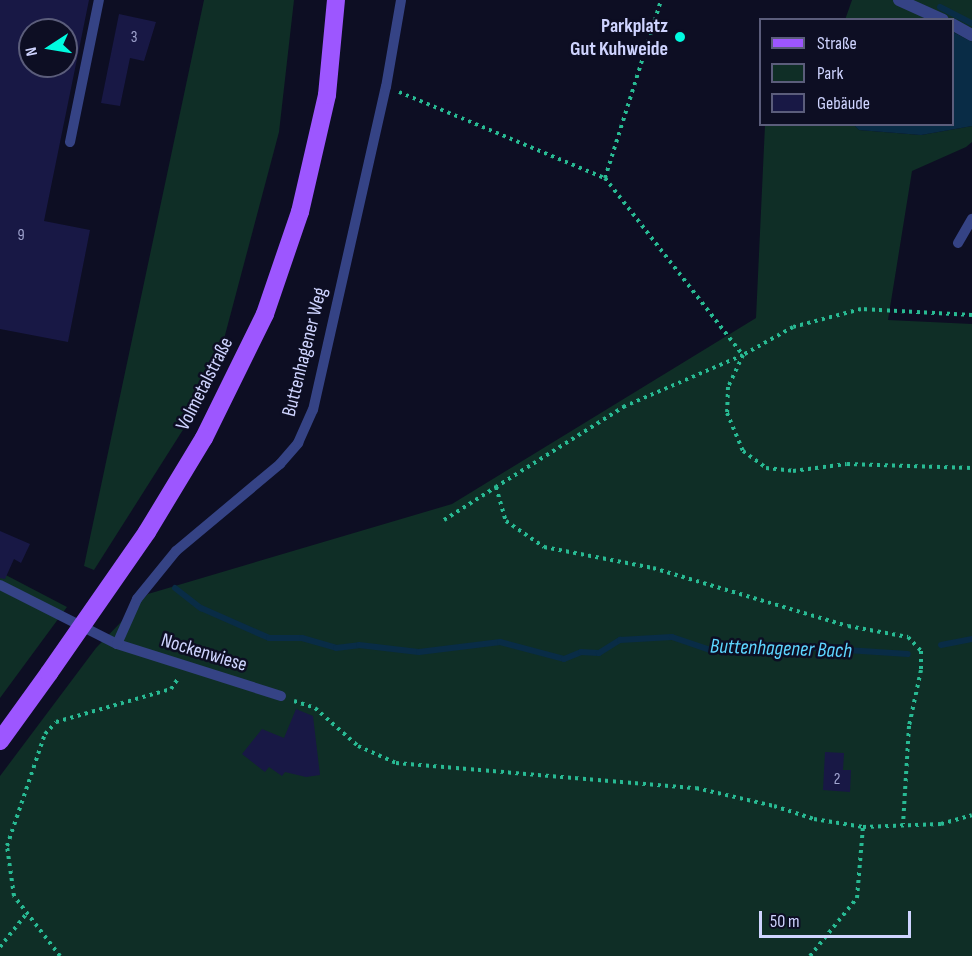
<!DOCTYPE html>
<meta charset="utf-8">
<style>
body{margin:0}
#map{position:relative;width:972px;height:956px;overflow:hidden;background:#0d0e23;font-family:"Sofia Sans Condensed",sans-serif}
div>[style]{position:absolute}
.green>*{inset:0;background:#0f2e26}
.water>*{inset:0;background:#092c46}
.stream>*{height:6px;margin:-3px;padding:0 3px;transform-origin:3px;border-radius:3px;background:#092c46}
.building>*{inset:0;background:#181845}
.path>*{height:4px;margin-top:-2px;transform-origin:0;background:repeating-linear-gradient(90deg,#28ba93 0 3px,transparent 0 7.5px)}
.lane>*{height:10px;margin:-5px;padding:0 5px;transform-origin:5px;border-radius:5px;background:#354385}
.street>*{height:12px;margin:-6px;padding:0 6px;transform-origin:6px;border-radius:6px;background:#354385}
.primary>*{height:18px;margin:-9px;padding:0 9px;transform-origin:9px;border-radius:9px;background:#9d56ff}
.primary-bridge>*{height:18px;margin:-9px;padding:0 9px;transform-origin:9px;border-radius:9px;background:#9d56ff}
.dots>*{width:16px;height:16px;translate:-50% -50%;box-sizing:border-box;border:3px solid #0d0e23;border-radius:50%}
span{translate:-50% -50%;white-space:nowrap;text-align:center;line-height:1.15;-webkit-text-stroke:5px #0d0e23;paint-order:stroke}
.number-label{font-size:16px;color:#a1a5d0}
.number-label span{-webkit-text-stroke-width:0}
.poi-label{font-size:20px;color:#cfd4ff;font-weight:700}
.right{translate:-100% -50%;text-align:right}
.street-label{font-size:20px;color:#cfd4ff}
.water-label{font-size:21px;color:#5dd6ff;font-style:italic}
.legend{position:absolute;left:759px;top:18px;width:195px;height:108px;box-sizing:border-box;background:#0d0e23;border:2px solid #5b5d7b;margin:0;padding:8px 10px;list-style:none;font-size:18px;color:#cfd4ff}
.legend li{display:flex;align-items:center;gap:12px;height:30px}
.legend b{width:30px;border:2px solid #5b5d7b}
.north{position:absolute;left:18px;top:18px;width:60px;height:60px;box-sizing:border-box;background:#0d0e23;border:2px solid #5b5d7b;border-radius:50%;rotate:258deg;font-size:16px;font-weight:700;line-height:24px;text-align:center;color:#cfd4ff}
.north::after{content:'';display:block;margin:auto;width:21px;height:27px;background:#00fadf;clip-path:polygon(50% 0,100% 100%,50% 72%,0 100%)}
.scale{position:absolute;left:759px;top:911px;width:152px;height:27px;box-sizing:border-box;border:3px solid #cfd4ff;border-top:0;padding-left:8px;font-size:18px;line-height:21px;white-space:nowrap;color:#cfd4ff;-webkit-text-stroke:4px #0d0e23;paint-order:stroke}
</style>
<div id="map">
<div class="green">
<i style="clip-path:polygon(204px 0,294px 0,279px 132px,212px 384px,94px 570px,84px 566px)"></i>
<i style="clip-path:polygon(852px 0,972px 0,972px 42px,953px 32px,952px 20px,845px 20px)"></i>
<i style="clip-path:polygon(765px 125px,854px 125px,859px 130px,921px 135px,972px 126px,972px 142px,966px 147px,912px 171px,888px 320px,972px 324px,972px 956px,0 956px,0 776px,96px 648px,148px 594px,452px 504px,756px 318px)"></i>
<i style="clip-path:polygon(0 572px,67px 607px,0 698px)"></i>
</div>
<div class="water">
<i style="clip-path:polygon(953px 32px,972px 42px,972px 126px,921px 135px,859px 130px,854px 125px,952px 124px)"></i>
</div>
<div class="stream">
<i style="left:940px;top:7px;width:36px;rotate:27deg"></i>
<i style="left:175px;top:588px;width:33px;rotate:38deg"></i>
<i style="left:201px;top:608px;width:74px;rotate:23.8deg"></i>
<i style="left:269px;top:638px;width:33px"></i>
<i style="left:302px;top:638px;width:35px;rotate:16deg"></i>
<i style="left:336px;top:648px;width:23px;rotate:-7deg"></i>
<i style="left:359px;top:645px;width:60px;rotate:6.7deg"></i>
<i style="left:419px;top:652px;width:82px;rotate:-7deg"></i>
<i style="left:500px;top:642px;width:66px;rotate:14.9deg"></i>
<i style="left:564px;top:659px;width:18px;rotate:-22deg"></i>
<i style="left:581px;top:652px;width:18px;rotate:3deg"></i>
<i style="left:599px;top:653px;width:25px;rotate:-32deg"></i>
<i style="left:620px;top:640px;width:52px;rotate:-3.3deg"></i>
<i style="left:672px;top:637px;width:40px;rotate:18.9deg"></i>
<i style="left:710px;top:650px;width:43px;rotate:-7.9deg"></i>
<i style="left:753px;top:644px;width:155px;rotate:3.7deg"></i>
<i style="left:941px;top:645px;width:32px;rotate:-11deg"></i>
</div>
<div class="building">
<i style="clip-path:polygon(evenodd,0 0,89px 0,44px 221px,90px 230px,68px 342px,0 329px,0 0,30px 30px,66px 30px,66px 66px,30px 66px,30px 30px)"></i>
<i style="clip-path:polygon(119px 14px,156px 22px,144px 61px,130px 58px,120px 106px,101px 103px)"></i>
<i style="clip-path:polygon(0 531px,30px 544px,21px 563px,14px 559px,5px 579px,0 578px)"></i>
<i style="clip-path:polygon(296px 709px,313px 716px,320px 775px,306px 777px,285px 772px,282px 776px,269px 767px,265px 772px,242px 754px,262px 729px,284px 738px)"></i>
<i style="clip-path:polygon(825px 752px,844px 753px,843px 770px,851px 770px,850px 792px,823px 790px)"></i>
</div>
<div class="path">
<i style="left:399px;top:92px;width:223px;rotate:22.7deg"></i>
<i style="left:605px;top:178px;width:224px;rotate:52.1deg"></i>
<i style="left:743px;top:355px;width:129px;rotate:156.6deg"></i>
<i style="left:625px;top:406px;width:152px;rotate:147.9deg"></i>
<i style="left:496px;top:487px;width:35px;rotate:74deg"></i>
<i style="left:506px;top:521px;width:46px;rotate:34.4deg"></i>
<i style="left:544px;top:547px;width:111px;rotate:10.9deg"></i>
<i style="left:653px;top:568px;width:203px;rotate:16.6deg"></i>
<i style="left:848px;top:626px;width:61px;rotate:10.4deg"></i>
<i style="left:908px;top:637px;width:19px;rotate:47deg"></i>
<i style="left:921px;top:651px;width:19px;rotate:90deg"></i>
<i style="left:921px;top:670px;width:57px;rotate:102.1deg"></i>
<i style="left:909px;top:726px;width:98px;rotate:93.5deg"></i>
<i style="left:605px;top:178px;width:187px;rotate:-72.5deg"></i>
<i style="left:972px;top:315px;width:111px;rotate:-176.9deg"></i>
<i style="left:861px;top:309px;width:70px;rotate:165.2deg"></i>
<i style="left:793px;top:327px;width:57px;rotate:150.8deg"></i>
<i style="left:743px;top:355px;width:35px;rotate:115deg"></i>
<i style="left:728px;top:387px;width:26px;rotate:92deg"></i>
<i style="left:727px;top:413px;width:41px;rotate:67.2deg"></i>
<i style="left:743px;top:451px;width:29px;rotate:36deg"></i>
<i style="left:766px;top:468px;width:27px;rotate:6deg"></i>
<i style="left:793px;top:471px;width:54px;rotate:-7.4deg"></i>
<i style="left:847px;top:464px;width:125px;rotate:1.8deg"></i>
<i style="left:444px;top:520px;width:62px;rotate:-32.4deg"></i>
<i style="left:294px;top:701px;width:22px;rotate:18deg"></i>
<i style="left:315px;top:708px;width:57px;rotate:41.5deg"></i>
<i style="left:358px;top:746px;width:42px;rotate:24.1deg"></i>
<i style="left:396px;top:763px;width:301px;rotate:4.8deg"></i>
<i style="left:696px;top:788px;width:80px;rotate:13deg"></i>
<i style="left:774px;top:806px;width:42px;rotate:18deg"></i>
<i style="left:814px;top:819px;width:50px;rotate:9.3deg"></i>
<i style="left:863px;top:827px;width:78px;rotate:-2.2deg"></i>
<i style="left:941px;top:824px;width:32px;rotate:-16deg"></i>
<i style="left:0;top:947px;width:43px;rotate:-51.5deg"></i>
<i style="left:60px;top:956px;width:76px;rotate:-127.5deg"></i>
<i style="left:14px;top:896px;width:50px;rotate:-98deg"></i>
<i style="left:7px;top:846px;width:118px;rotate:-71.3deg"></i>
<i style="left:45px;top:734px;width:16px;rotate:-47deg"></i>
<i style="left:56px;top:722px;width:120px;rotate:-16deg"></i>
<i style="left:171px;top:689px;width:14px;rotate:-56deg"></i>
<i style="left:810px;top:956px;width:75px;rotate:-51deg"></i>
<i style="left:857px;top:898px;width:71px;rotate:-85.2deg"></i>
</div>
<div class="lane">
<i style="left:70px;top:142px;width:145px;rotate:-78.5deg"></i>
<i style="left:958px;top:243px;width:28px;rotate:-60deg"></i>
<i style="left:0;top:585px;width:131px;rotate:26.8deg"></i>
<i style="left:117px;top:644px;width:172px;rotate:17.6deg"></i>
<i style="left:117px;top:644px;width:49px;rotate:-66deg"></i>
<i style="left:137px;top:599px;width:62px;rotate:-50.9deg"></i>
<i style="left:176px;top:551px;width:136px;rotate:-39.9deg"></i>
<i style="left:280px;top:464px;width:28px;rotate:-49deg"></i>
<i style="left:298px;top:443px;width:36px;rotate:-66deg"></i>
<i style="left:313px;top:410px;width:331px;rotate:-77.3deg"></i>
<i style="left:386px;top:87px;width:88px;rotate:-80.2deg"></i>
</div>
<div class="street">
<i style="left:899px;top:0;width:48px;rotate:24.4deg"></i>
<i style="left:952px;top:24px;width:23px;rotate:29deg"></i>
</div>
<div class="primary">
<i style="left:204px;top:438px;width:138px;rotate:-63.8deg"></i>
<i style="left:265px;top:314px;width:108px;rotate:-71.1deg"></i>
<i style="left:300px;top:212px;width:120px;rotate:-77deg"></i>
<i style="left:327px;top:95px;width:95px;rotate:-84.6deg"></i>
<i style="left:0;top:741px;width:84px;rotate:-54.2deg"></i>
</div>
<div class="primary-bridge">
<i style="left:49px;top:673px;width:172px;rotate:-55.2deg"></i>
<i style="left:147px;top:532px;width:110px;rotate:-58.8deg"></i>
</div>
<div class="dots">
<i style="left:680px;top:37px;background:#00fadf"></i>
</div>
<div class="number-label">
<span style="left:134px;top:38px">3</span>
<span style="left:21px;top:236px">9</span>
<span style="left:837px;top:780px">2</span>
</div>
<div class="poi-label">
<span class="right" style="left:668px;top:38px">Parkplatz<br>Gut Kuhweide</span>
</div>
<div class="street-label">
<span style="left:305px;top:352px;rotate:-76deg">Buttenhagener Weg</span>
<span style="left:205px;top:384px;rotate:-63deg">Volmetalstraße</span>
<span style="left:204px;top:653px;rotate:17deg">Nockenwiese</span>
</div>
<div class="water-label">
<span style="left:781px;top:649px;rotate:2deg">Buttenhagener Bach</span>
</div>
<ul class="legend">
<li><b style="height:8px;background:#9d56ff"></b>Straße</li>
<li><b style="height:16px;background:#0f2e26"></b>Park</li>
<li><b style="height:16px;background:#181845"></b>Gebäude</li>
</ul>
<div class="north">N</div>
<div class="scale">50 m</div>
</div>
